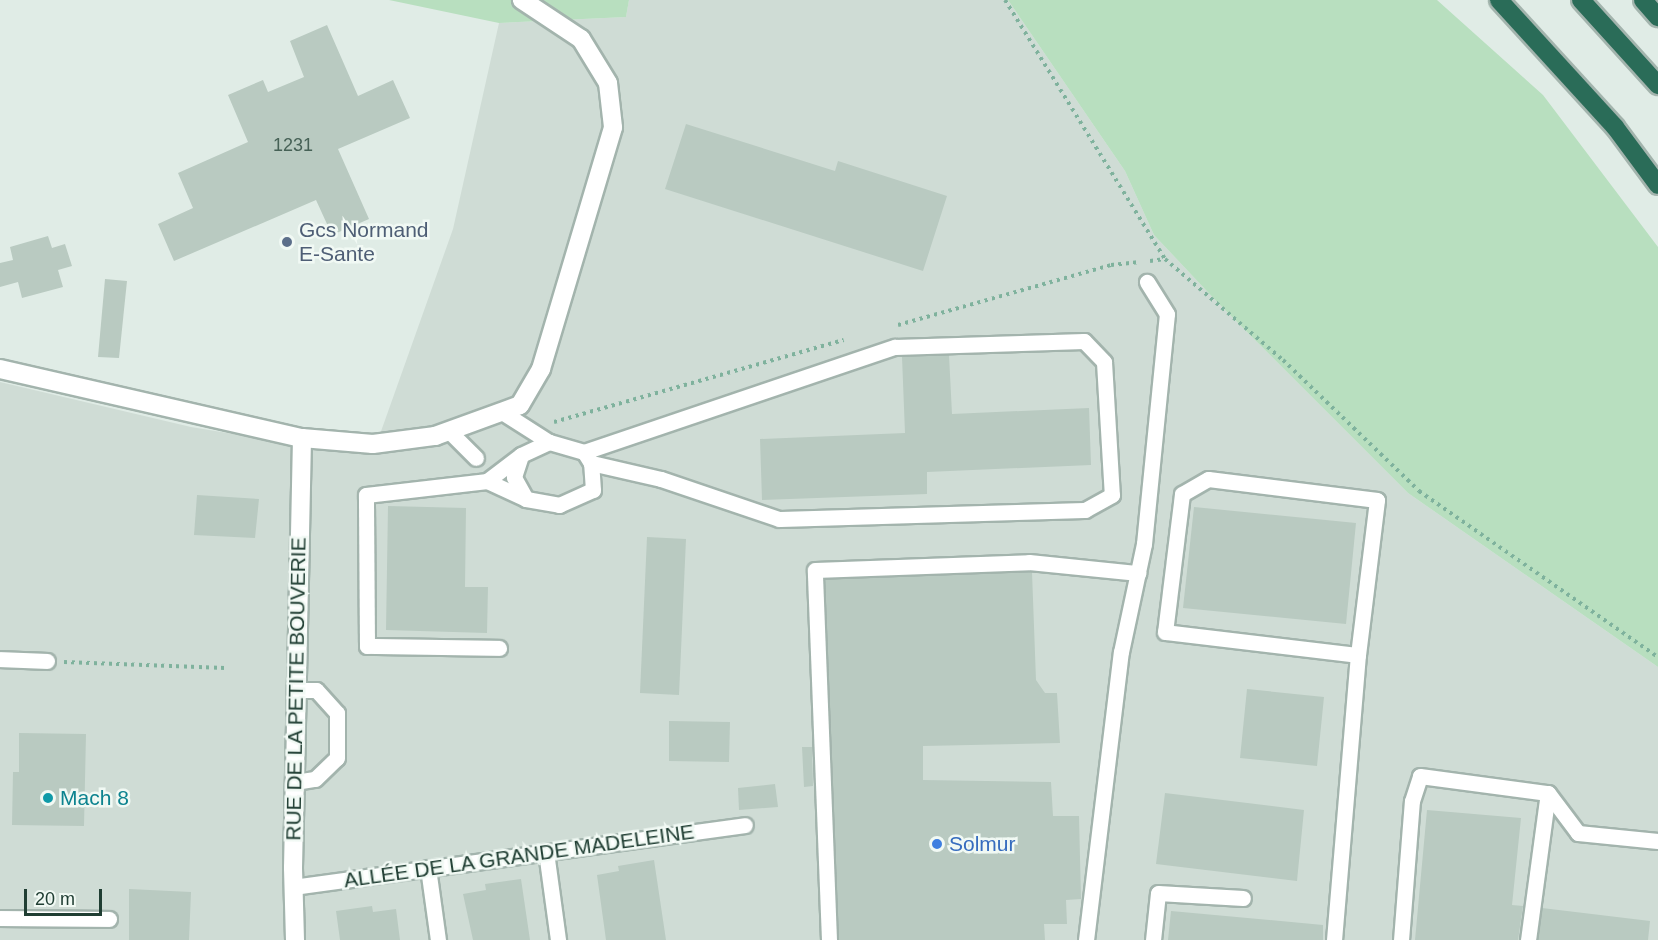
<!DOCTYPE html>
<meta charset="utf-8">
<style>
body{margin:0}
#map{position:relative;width:1658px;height:940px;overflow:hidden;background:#e0ece6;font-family:Helvetica,sans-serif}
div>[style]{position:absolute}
.built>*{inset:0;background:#cfdcd5}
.green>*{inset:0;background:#b8dfbf}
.building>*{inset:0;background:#b9cac1}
.path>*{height:4px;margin-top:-2px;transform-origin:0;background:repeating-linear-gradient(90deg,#7fb29d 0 3px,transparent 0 7.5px)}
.roads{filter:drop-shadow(2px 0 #a3b4ad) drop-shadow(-2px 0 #a3b4ad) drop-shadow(0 2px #a3b4ad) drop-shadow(0 -2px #a3b4ad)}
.lane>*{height:15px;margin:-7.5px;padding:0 7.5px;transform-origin:7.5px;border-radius:7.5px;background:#fff}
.street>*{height:18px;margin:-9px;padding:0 9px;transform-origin:9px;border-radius:9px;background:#fff}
.highway>*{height:18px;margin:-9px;padding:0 9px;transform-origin:9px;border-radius:9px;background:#2a6c58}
.dots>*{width:16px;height:16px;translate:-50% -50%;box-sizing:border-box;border:3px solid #f1f9f4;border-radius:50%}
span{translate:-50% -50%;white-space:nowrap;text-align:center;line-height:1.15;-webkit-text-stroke:5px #f1f9f4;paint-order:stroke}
.number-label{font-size:18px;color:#466156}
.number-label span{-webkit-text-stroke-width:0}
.service-label{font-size:21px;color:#4e5e75}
.left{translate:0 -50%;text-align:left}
.street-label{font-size:21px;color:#203e33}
.culture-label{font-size:21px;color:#0d838f}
.shop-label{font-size:21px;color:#366cbe}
.scale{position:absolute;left:24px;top:889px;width:78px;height:27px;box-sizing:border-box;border:3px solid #203e33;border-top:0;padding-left:8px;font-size:18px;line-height:21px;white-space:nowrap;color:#203e33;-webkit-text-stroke:4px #f1f9f4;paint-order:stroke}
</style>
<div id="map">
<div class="built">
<i style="clip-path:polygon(629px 0,1008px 0,1125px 171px,1154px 235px,1220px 305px,1408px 493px,1658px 667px,1658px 940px,0 940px,0 382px,191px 427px,312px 447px,374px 451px,453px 229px,499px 23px,626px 17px)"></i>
</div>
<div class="green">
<i style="clip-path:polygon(389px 0,629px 0,626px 17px,499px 23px)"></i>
<i style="clip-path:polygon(1008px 0,1437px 0,1543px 95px,1658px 247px,1658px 667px,1408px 493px,1220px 305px,1154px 235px,1125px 171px)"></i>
</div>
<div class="building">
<i style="clip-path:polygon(327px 25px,358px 96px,393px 80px,410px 118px,338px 149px,369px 219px,332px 235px,316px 200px,174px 261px,158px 224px,193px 208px,178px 173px,248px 142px,228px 95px,263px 80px,268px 92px,304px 77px,290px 41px)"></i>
<i style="clip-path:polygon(686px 124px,835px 171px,838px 161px,947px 196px,923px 271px,665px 189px)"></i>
<i style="clip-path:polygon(48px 236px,52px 248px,65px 244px,72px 266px,58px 270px,63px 287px,22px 298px,18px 282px,0 287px,0 263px,13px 260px,10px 247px)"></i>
<i style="clip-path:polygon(105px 279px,127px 281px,119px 358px,98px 357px)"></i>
<i style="clip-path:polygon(949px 355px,952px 414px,1089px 408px,1091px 465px,927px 472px,927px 494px,762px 500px,760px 439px,905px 433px,902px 357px)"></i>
<i style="clip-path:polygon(197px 495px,259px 499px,255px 538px,194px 535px)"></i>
<i style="clip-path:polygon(388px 506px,466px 508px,465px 587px,488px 587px,487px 633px,386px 630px)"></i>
<i style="clip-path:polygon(1194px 507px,1356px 523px,1346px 624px,1183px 608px)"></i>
<i style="clip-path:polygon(647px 537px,686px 539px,679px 695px,640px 693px)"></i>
<i style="clip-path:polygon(1032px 572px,1036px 680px,1045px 693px,1057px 693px,1060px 743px,923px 746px,923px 780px,1051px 782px,1053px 816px,1079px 816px,1081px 899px,1066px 900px,1067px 924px,1044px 924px,1045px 940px,839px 940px,825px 579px)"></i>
<i style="clip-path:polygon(1247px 689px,1324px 697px,1317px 766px,1240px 758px)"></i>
<i style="clip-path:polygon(669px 721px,730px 722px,729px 762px,669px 761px)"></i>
<i style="clip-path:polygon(19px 733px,86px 734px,84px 826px,12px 825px,13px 772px,19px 772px)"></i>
<i style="clip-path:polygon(802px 747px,812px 747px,813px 786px,804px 787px)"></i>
<i style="clip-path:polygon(775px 784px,778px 807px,739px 810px,738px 788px)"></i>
<i style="clip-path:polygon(1165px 793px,1304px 810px,1297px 881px,1156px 864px)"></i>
<i style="clip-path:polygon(1427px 810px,1521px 818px,1512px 905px,1523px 906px,1518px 940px,1415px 940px)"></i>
<i style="clip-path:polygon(654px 860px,666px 940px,606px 940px,597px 875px,619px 871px,618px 866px)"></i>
<i style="clip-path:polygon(521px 879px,530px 940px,473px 940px,463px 894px,486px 890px,485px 884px)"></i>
<i style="clip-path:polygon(129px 889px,191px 892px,189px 940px,129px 940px)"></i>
<i style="clip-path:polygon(372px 906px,373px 912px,396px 909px,400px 940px,340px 940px,336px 911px)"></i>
<i style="clip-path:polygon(1542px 908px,1650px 921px,1648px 940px,1538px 940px)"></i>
<i style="clip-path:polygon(1171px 911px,1323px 925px,1323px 940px,1168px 940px)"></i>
</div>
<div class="path">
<i style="left:1005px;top:0;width:304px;rotate:58.3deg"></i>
<i style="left:1150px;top:261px;width:15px;rotate:-8deg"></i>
<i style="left:1165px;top:259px;width:155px;rotate:40.6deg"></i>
<i style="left:1283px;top:360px;width:189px;rotate:43.9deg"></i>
<i style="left:1419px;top:491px;width:291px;rotate:34.8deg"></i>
<i style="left:898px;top:325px;width:221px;rotate:-15.7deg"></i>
<i style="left:1111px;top:265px;width:29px;rotate:-6deg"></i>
<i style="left:554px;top:422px;width:301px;rotate:-15.8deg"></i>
<i style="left:64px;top:662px;width:161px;rotate:2.1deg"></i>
</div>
<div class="roads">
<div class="lane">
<i style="left:449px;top:431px;width:38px;rotate:45deg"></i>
<i style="left:584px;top:452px;width:328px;rotate:-18.7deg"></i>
<i style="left:895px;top:347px;width:189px;rotate:-1.8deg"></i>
<i style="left:1084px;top:341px;width:29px;rotate:46deg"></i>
<i style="left:1104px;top:362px;width:133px;rotate:86.6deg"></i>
<i style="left:1112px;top:495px;width:31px;rotate:151deg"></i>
<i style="left:1085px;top:510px;width:306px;rotate:178.3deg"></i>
<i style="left:779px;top:519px;width:125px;rotate:-161.3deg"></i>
<i style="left:661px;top:479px;width:72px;rotate:-167.1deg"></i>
<i style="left:487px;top:481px;width:43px;rotate:24.8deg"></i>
<i style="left:526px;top:499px;width:34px;rotate:10deg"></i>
<i style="left:559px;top:505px;width:37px;rotate:-24deg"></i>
<i style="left:593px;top:490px;width:27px;rotate:-94deg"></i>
<i style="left:591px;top:463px;width:13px;rotate:-122deg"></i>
<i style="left:584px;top:452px;width:36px;rotate:-164deg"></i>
<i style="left:549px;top:442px;width:56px;rotate:-147.4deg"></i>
<i style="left:526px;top:499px;width:25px;rotate:-119deg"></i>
<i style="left:514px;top:477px;width:23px;rotate:-72deg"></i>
<i style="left:521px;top:455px;width:31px;rotate:-25deg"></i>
<i style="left:499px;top:648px;width:132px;rotate:-179.1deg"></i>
<i style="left:367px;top:646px;width:151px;rotate:-90.4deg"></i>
<i style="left:366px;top:495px;width:122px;rotate:-6.6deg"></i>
<i style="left:487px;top:481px;width:43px;rotate:-37.4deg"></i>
<i style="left:0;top:659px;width:47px;rotate:2.4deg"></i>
<i style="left:295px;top:782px;width:20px;rotate:-9deg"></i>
<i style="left:315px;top:779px;width:30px;rotate:-44deg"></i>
<i style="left:337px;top:758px;width:45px;rotate:-90deg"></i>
<i style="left:337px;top:713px;width:31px;rotate:-132deg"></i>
<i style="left:316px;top:690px;width:20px;rotate:180deg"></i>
<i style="left:546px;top:852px;width:89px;rotate:82.2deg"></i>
<i style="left:428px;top:868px;width:73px;rotate:82.1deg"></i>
<i style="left:293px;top:887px;width:456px;rotate:-7.8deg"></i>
<i style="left:0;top:918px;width:109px;rotate:0.5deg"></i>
<i style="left:829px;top:940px;width:370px;rotate:-92.2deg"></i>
<i style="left:815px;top:570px;width:214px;rotate:-2.1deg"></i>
<i style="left:1029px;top:562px;width:110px;rotate:5.8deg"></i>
<i style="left:1086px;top:940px;width:290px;rotate:-83.1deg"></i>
<i style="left:1121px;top:652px;width:110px;rotate:-78deg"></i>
<i style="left:1144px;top:544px;width:231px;rotate:-84.3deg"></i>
<i style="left:1167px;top:314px;width:38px;rotate:-122deg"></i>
<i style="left:1153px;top:940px;width:47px;rotate:-83.9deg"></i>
<i style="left:1158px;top:893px;width:85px;rotate:3.4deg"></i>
<i style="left:1334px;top:940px;width:286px;rotate:-85.2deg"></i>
<i style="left:1358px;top:655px;width:156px;rotate:-83deg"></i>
<i style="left:1377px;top:500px;width:170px;rotate:-172.9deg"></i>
<i style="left:1208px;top:479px;width:30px;rotate:150deg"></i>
<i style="left:1182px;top:494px;width:139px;rotate:97deg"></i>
<i style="left:1165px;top:632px;width:194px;rotate:6.8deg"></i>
<i style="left:1401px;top:940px;width:139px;rotate:-85.5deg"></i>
<i style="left:1412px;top:801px;width:26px;rotate:-72deg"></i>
<i style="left:1420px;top:776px;width:129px;rotate:7.6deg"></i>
<i style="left:1548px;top:793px;width:50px;rotate:53.1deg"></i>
<i style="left:1578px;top:833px;width:80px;rotate:5.7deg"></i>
<i style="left:1528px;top:940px;width:148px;rotate:-82.3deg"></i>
</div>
<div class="street">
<i style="left:0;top:369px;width:310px;rotate:12.9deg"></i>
<i style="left:302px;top:438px;width:71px;rotate:4.8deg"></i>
<i style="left:373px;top:444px;width:63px;rotate:-7.4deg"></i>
<i style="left:435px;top:436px;width:90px;rotate:-20deg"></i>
<i style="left:520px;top:405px;width:42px;rotate:-59.7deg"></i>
<i style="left:541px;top:369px;width:252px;rotate:-73.4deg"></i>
<i style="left:613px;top:127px;width:44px;rotate:-96.5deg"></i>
<i style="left:608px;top:83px;width:52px;rotate:-121.5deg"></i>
<i style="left:581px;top:39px;width:71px;rotate:-146.5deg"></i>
<i style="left:295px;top:940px;width:72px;rotate:-91.6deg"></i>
<i style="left:293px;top:868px;width:430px;rotate:-88.8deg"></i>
</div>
<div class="highway">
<i style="left:1499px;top:0;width:172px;rotate:47.6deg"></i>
<i style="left:1615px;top:127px;width:72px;rotate:53.4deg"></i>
<i style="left:1581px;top:0;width:115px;rotate:47.8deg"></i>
<i style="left:1643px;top:0;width:23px;rotate:49deg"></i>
</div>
</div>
<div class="dots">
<i style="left:287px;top:242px;background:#5c6f8a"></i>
<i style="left:48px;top:798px;background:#0f9aa8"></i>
<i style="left:937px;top:844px;background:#3f7fe0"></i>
</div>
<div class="number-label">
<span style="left:293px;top:145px">1231</span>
</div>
<div class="service-label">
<span class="left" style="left:299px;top:242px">Gcs Normand<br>E-Sante</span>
</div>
<div class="street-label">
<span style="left:296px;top:689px;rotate:-89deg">RUE DE LA PETITE BOUVERIE</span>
<span style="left:519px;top:856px;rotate:-8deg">ALLÉE DE LA GRANDE MADELEINE</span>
</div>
<div class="culture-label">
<span class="left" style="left:60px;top:798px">Mach 8</span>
</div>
<div class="shop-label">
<span class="left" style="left:949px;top:844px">Solmur</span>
</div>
<div class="scale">20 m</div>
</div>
